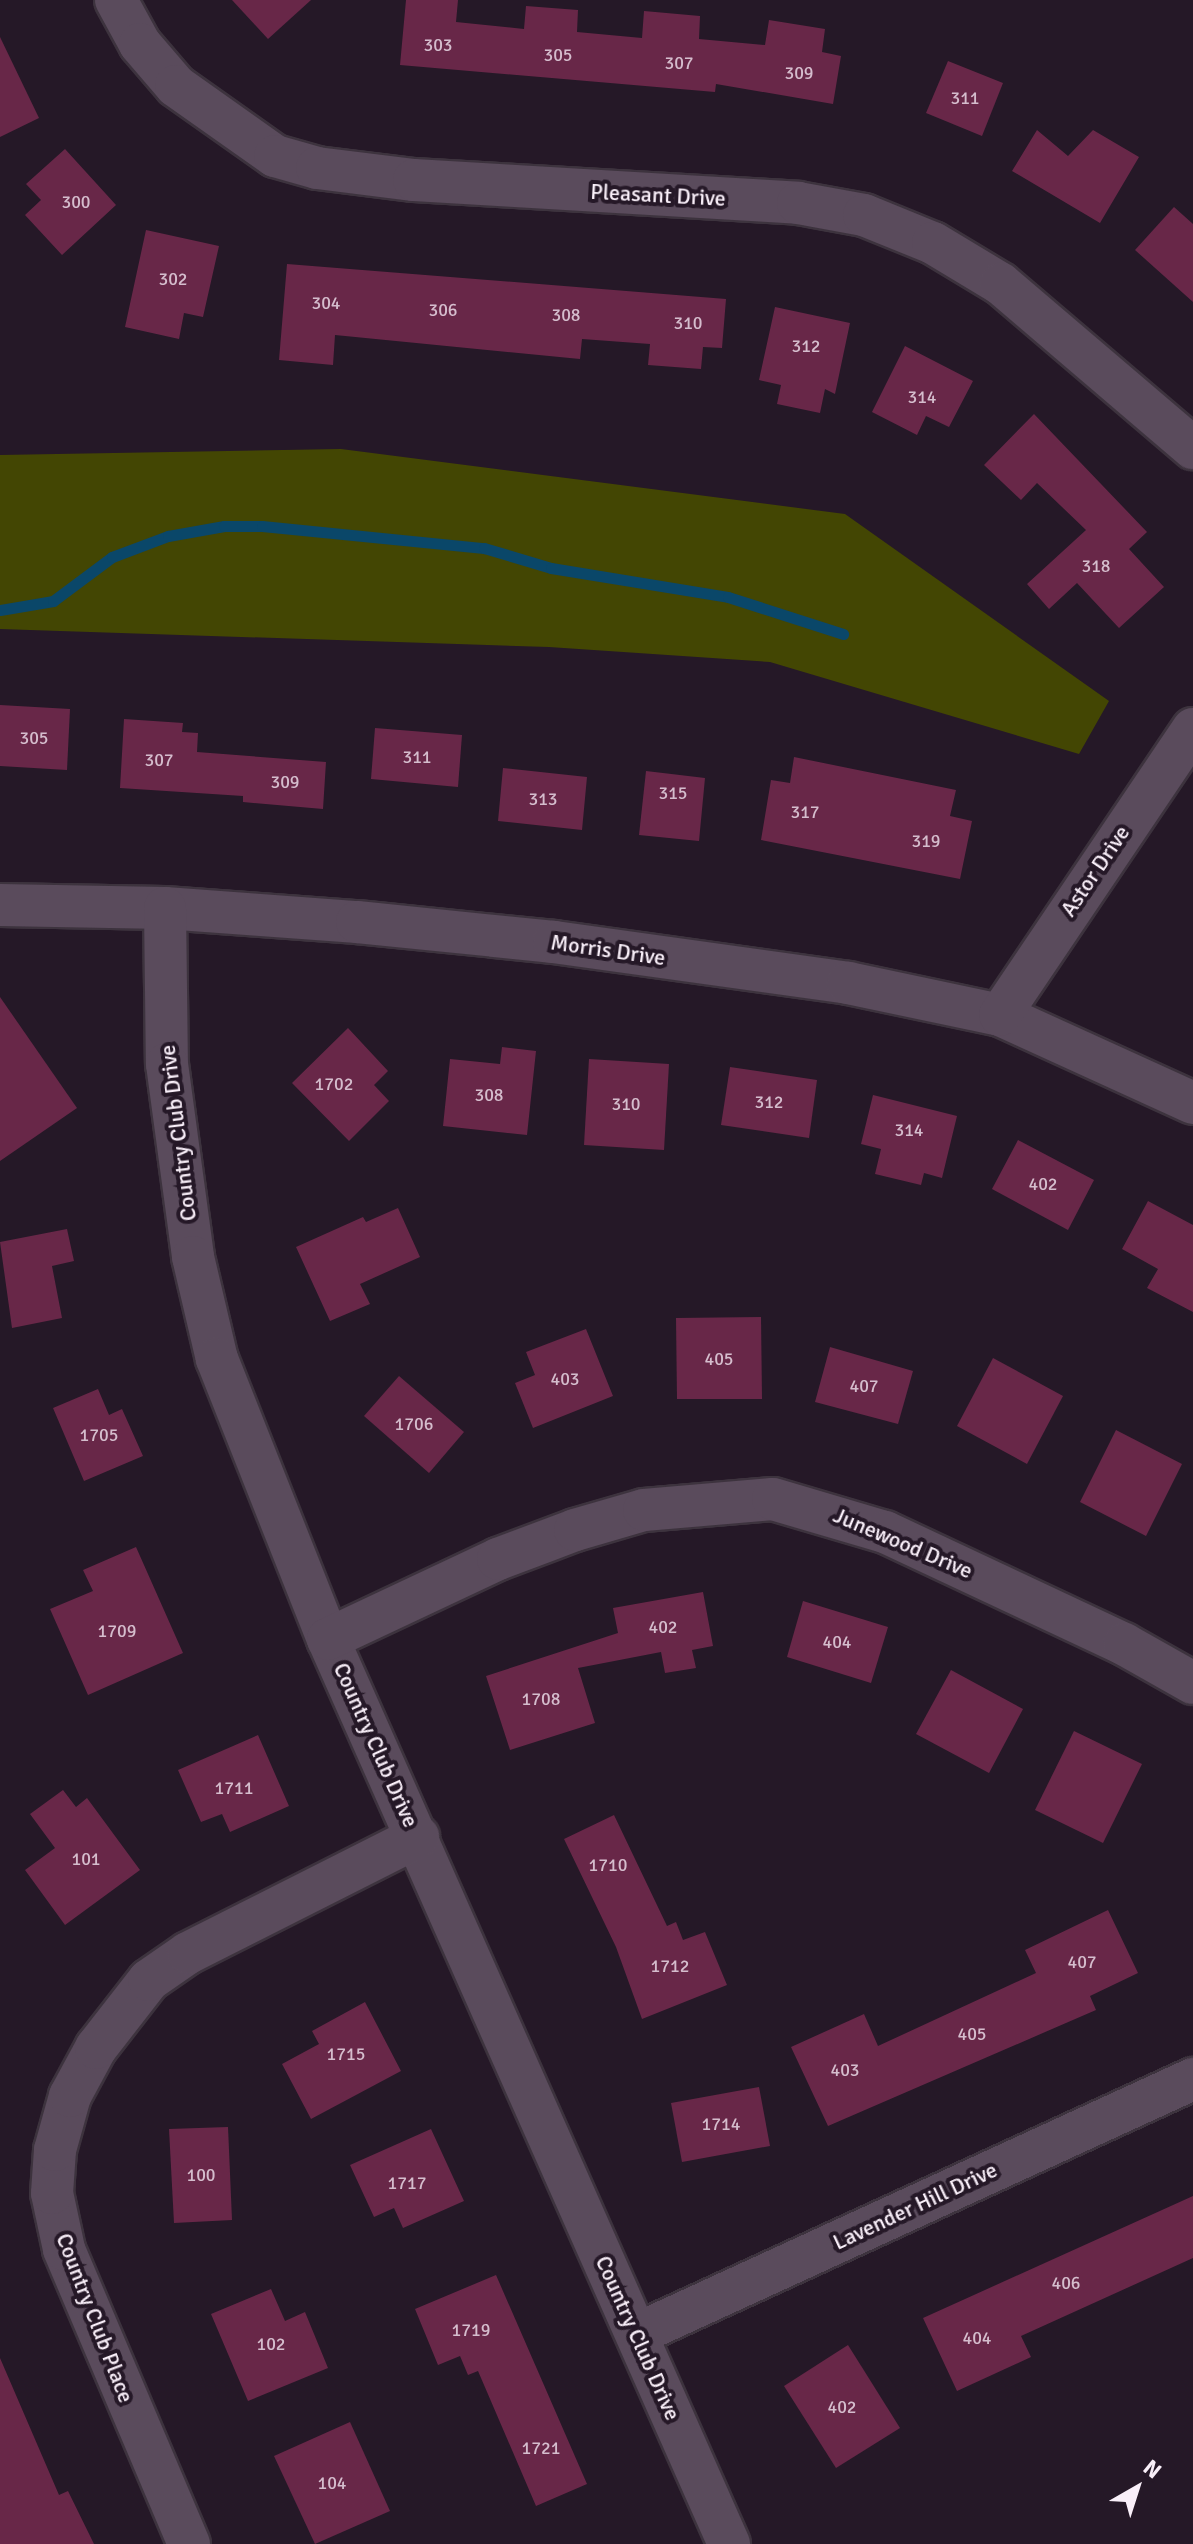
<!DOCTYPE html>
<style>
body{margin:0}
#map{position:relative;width:1193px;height:2544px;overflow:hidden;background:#251827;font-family:Signika,sans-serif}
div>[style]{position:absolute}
.forest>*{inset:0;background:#434603}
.stream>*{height:11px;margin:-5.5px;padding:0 5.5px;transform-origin:5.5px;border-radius:5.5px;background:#0a4769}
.building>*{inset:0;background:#682748}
.roads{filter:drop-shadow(2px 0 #3d333e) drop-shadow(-2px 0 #3d333e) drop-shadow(0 2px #3d333e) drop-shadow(0 -2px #3d333e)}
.minor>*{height:42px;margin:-21px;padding:0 21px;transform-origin:21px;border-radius:21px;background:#5a4b5c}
span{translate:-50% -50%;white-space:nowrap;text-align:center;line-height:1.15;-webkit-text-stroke:8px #251827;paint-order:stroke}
.number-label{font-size:18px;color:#d5bdcd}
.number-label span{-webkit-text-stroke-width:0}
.street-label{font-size:22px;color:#f9eff9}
.north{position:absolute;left:1097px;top:2448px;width:80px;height:80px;-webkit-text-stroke:6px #251827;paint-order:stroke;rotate:39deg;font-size:22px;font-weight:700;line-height:32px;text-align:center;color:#f9eff9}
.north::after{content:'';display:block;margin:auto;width:28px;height:36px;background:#f9eff9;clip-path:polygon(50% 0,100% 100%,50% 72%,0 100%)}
</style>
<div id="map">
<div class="forest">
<i style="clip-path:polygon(341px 449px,845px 514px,1109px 701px,1079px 754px,770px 662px,549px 647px,0 629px,0 455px)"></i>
</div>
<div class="stream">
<i style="left:0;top:610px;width:54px;rotate:-9.6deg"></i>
<i style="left:53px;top:601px;width:74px;rotate:-36.7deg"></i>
<i style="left:112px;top:557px;width:60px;rotate:-20.6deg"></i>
<i style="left:168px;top:536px;width:57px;rotate:-10.1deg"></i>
<i style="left:224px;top:526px;width:38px"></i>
<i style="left:262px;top:526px;width:223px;rotate:5.7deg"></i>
<i style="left:484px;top:548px;width:70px;rotate:16.6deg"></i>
<i style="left:551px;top:568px;width:179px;rotate:9.3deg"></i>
<i style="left:728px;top:597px;width:121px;rotate:17.8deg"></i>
</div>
<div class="building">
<i style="clip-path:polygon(232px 0,311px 0,268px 39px)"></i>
<i style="clip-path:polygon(406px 0,458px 0,456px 22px,524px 29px,526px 6px,578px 10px,577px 32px,642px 38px,644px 11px,700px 16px,699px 39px,765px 45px,769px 20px,825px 29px,822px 52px,841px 56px,833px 104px,716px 84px,715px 92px,400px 65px)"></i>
<i style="clip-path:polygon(0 37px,39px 118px,0 137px)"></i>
<i style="clip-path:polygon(948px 61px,1003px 83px,982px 136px,926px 113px)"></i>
<i style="clip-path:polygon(1037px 130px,1068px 156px,1093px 130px,1139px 157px,1100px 223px,1012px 171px)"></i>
<i style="clip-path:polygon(65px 149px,116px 205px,62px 255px,25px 215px,41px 200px,26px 184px)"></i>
<i style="clip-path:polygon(1174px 207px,1193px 224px,1193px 302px,1135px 250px)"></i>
<i style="clip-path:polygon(146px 230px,219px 246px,203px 317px,184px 313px,179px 339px,125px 327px)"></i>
<i style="clip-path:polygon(287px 264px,726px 299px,722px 348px,703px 347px,701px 369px,648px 365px,650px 344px,582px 339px,580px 359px,335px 335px,333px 365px,279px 360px)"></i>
<i style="clip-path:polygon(775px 307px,850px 323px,835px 394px,825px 389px,820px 413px,777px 404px,781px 385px,759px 380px)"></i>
<i style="clip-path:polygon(905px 346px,973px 381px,949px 427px,926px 416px,917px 435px,872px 412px)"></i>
<i style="clip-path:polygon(1034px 414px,1147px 532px,1129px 549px,1164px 587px,1119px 628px,1077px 583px,1049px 609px,1027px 584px,1086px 530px,1037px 483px,1021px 500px,984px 465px)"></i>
<i style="clip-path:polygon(0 705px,70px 709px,67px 770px,0 766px)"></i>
<i style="clip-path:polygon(124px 719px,183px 723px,182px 732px,198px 733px,197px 752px,326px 762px,323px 809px,243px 802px,243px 796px,120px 788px)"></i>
<i style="clip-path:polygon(375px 728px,462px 735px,458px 787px,371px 779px)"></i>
<i style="clip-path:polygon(794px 757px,956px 790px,950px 816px,972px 821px,960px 879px,761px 840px,771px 780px,790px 783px)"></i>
<i style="clip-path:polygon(503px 768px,587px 777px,582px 830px,498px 821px)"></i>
<i style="clip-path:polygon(646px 771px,705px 778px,699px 841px,639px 835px)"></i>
<i style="clip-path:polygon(0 997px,77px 1108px,0 1161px)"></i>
<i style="clip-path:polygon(348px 1028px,388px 1071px,374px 1085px,389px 1101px,349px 1141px,292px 1083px)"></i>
<i style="clip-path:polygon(502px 1047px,536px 1051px,527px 1135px,443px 1126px,450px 1059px,500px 1064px)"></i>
<i style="clip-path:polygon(589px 1059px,669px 1064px,664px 1150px,584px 1145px)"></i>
<i style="clip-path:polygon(730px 1067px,817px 1080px,809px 1138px,721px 1125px)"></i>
<i style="clip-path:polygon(873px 1095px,957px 1116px,942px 1178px,924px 1173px,921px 1185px,875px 1174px,881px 1149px,861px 1144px)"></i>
<i style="clip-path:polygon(1018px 1140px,1094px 1180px,1068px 1230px,992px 1189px)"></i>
<i style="clip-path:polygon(1148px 1201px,1193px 1225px,1193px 1312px,1147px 1288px,1158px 1269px,1122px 1249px)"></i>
<i style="clip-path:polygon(398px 1208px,420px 1257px,360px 1284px,370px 1304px,330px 1321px,296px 1247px,363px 1217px,366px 1222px)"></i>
<i style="clip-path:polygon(67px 1229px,74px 1261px,52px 1266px,62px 1318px,12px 1328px,0 1242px)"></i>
<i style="clip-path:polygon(761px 1317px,762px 1399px,677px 1399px,676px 1318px)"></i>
<i style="clip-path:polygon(586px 1329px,613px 1396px,533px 1428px,515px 1383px,535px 1375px,526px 1352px)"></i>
<i style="clip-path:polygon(830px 1347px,913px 1371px,898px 1424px,815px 1402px)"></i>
<i style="clip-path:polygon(993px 1358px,1063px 1396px,1027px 1464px,957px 1426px)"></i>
<i style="clip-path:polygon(399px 1376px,464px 1432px,429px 1473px,364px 1416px)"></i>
<i style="clip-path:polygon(98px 1389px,109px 1415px,122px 1409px,143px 1456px,84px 1481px,53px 1408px)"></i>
<i style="clip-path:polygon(1116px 1430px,1182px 1464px,1146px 1536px,1080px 1502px)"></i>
<i style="clip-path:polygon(136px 1547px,183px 1653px,88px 1695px,50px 1609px,93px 1591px,83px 1570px)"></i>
<i style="clip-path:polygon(703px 1592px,713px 1646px,692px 1650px,696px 1668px,665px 1673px,661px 1652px,578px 1668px,595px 1723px,510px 1750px,486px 1676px,618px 1633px,613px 1608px)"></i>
<i style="clip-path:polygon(803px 1601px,888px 1627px,871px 1683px,787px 1657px)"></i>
<i style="clip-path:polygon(951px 1670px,1023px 1709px,989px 1773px,916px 1734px)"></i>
<i style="clip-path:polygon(1074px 1731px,1142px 1764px,1103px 1843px,1035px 1810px)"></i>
<i style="clip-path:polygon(258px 1735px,289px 1806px,230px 1832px,222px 1814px,201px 1822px,178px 1770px)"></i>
<i style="clip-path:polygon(63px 1790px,76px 1807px,87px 1798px,140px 1870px,65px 1925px,25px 1870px,55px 1848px,30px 1814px)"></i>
<i style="clip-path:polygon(614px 1815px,667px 1926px,676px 1922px,683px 1940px,705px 1932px,727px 1985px,642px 2019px,616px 1947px,564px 1839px)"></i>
<i style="clip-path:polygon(1108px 1910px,1138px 1973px,1090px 1996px,1096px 2010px,828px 2126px,791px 2047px,864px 2014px,878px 2046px,1036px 1973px,1025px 1950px)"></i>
<i style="clip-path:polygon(365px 2002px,401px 2071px,311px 2119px,282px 2064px,319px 2044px,312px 2031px)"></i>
<i style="clip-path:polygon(759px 2087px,770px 2146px,682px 2162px,671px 2103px)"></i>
<i style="clip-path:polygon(228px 2127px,232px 2220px,174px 2223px,169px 2129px)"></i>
<i style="clip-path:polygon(431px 2129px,464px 2201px,403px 2228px,394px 2208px,374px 2217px,350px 2165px)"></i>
<i style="clip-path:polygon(1193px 2196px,1193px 2258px,1021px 2336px,1031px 2357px,957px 2391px,923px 2318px)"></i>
<i style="clip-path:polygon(496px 2275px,587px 2484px,536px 2506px,478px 2371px,468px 2375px,460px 2356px,438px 2365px,415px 2309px)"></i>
<i style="clip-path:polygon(271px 2289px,285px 2321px,305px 2312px,328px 2368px,248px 2401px,211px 2314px)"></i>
<i style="clip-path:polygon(848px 2345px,900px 2428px,836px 2468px,784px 2386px)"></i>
<i style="clip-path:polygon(0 2358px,59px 2495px,68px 2491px,94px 2544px,0 2544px)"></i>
<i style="clip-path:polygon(350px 2422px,390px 2511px,315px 2544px,274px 2456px)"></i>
</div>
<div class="roads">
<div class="minor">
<i style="left:116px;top:0;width:50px;rotate:61.4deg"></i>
<i style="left:140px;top:44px;width:55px;rotate:49.4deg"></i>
<i style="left:176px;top:86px;width:121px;rotate:35.3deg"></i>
<i style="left:275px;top:156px;width:44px;rotate:15.9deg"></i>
<i style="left:317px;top:168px;width:98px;rotate:7.1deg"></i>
<i style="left:414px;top:180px;width:385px;rotate:3.4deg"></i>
<i style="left:798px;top:203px;width:67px;rotate:10.3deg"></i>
<i style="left:864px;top:215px;width:74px;rotate:22.1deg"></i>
<i style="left:933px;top:243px;width:79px;rotate:31.1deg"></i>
<i style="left:1001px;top:284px;width:253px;rotate:40.5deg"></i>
<i style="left:0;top:905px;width:165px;rotate:1deg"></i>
<i style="left:165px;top:908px;width:193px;rotate:4.2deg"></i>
<i style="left:357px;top:922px;width:198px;rotate:5.8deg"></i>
<i style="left:554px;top:942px;width:297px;rotate:7.9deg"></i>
<i style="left:848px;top:983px;width:155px;rotate:11.9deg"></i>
<i style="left:1000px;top:1015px;width:212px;rotate:24.5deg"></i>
<i style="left:165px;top:908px;width:156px;rotate:89.3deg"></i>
<i style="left:167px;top:1064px;width:195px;rotate:82.3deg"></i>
<i style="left:193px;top:1257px;width:105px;rotate:76.8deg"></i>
<i style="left:217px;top:1359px;width:301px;rotate:68.4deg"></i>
<i style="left:328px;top:1639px;width:990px;rotate:66.1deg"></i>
<i style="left:1000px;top:1015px;width:345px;rotate:-56deg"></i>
<i style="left:328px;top:1639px;width:188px;rotate:-25.2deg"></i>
<i style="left:498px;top:1559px;width:82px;rotate:-20.6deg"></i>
<i style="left:575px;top:1530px;width:72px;rotate:-16.2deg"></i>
<i style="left:644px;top:1510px;width:129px;rotate:-4.9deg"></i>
<i style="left:773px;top:1499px;width:117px;rotate:16.4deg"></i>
<i style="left:885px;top:1532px;width:264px;rotate:25.1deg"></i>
<i style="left:1124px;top:1644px;width:79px;rotate:29.5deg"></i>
<i style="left:637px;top:2334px;width:612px;rotate:-24.64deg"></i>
<i style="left:189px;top:2544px;width:320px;rotate:-113deg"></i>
<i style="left:64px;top:2249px;width:57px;rotate:-102.1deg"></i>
<i style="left:52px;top:2193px;width:43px;rotate:-86deg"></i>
<i style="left:55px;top:2150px;width:56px;rotate:-74.5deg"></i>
<i style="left:70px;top:2096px;width:55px;rotate:-61.6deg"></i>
<i style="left:96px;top:2048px;width:86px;rotate:-52.1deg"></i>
<i style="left:149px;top:1980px;width:47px;rotate:-34.7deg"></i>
<i style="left:188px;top:1953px;width:258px;rotate:-26.8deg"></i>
</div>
</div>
<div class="number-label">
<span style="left:438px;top:45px">303</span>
<span style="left:558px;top:55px">305</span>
<span style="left:679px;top:63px">307</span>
<span style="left:799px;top:73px">309</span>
<span style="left:965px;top:98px">311</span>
<span style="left:76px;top:202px">300</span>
<span style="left:173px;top:279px">302</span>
<span style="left:326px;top:303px">304</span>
<span style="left:443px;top:310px">306</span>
<span style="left:566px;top:315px">308</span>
<span style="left:688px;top:323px">310</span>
<span style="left:806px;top:346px">312</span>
<span style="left:922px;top:397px">314</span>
<span style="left:1096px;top:566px">318</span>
<span style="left:34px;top:738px">305</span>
<span style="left:417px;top:757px">311</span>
<span style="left:159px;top:760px">307</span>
<span style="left:285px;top:782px">309</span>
<span style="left:673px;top:793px">315</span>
<span style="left:543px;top:799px">313</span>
<span style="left:805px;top:812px">317</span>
<span style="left:926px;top:841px">319</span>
<span style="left:334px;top:1084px">1702</span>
<span style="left:489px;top:1095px">308</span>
<span style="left:769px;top:1102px">312</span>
<span style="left:626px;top:1104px">310</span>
<span style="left:909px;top:1130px">314</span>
<span style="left:1043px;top:1184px">402</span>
<span style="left:719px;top:1359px">405</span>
<span style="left:565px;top:1379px">403</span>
<span style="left:864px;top:1386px">407</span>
<span style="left:414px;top:1424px">1706</span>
<span style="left:99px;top:1435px">1705</span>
<span style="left:663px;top:1627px">402</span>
<span style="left:117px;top:1631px">1709</span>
<span style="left:837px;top:1642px">404</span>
<span style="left:541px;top:1699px">1708</span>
<span style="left:234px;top:1788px">1711</span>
<span style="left:86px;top:1859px">101</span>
<span style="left:608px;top:1865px">1710</span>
<span style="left:1082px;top:1962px">407</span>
<span style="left:670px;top:1966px">1712</span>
<span style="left:972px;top:2034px">405</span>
<span style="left:346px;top:2054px">1715</span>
<span style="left:845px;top:2070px">403</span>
<span style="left:721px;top:2124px">1714</span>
<span style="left:201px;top:2175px">100</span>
<span style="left:407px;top:2183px">1717</span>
<span style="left:1066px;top:2283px">406</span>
<span style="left:471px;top:2330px">1719</span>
<span style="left:977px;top:2338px">404</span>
<span style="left:271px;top:2344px">102</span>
<span style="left:842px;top:2407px">402</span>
<span style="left:541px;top:2448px">1721</span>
<span style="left:332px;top:2483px">104</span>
</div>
<div class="street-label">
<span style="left:658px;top:195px;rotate:3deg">Pleasant Drive</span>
<span style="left:1095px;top:871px;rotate:-56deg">Astor Drive</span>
<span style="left:608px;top:950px;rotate:8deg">Morris Drive</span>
<span style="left:178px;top:1133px;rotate:-97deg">Country Club Drive</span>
<span style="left:903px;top:1543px;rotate:23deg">Junewood Drive</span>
<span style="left:376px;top:1745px;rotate:66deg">Country Club Drive</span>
<span style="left:915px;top:2206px;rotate:-25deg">Lavender Hill Drive</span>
<span style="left:95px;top:2318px;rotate:69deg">Country Club Place</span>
<span style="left:638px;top:2338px;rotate:66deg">Country Club Drive</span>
</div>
<div class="north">N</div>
</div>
